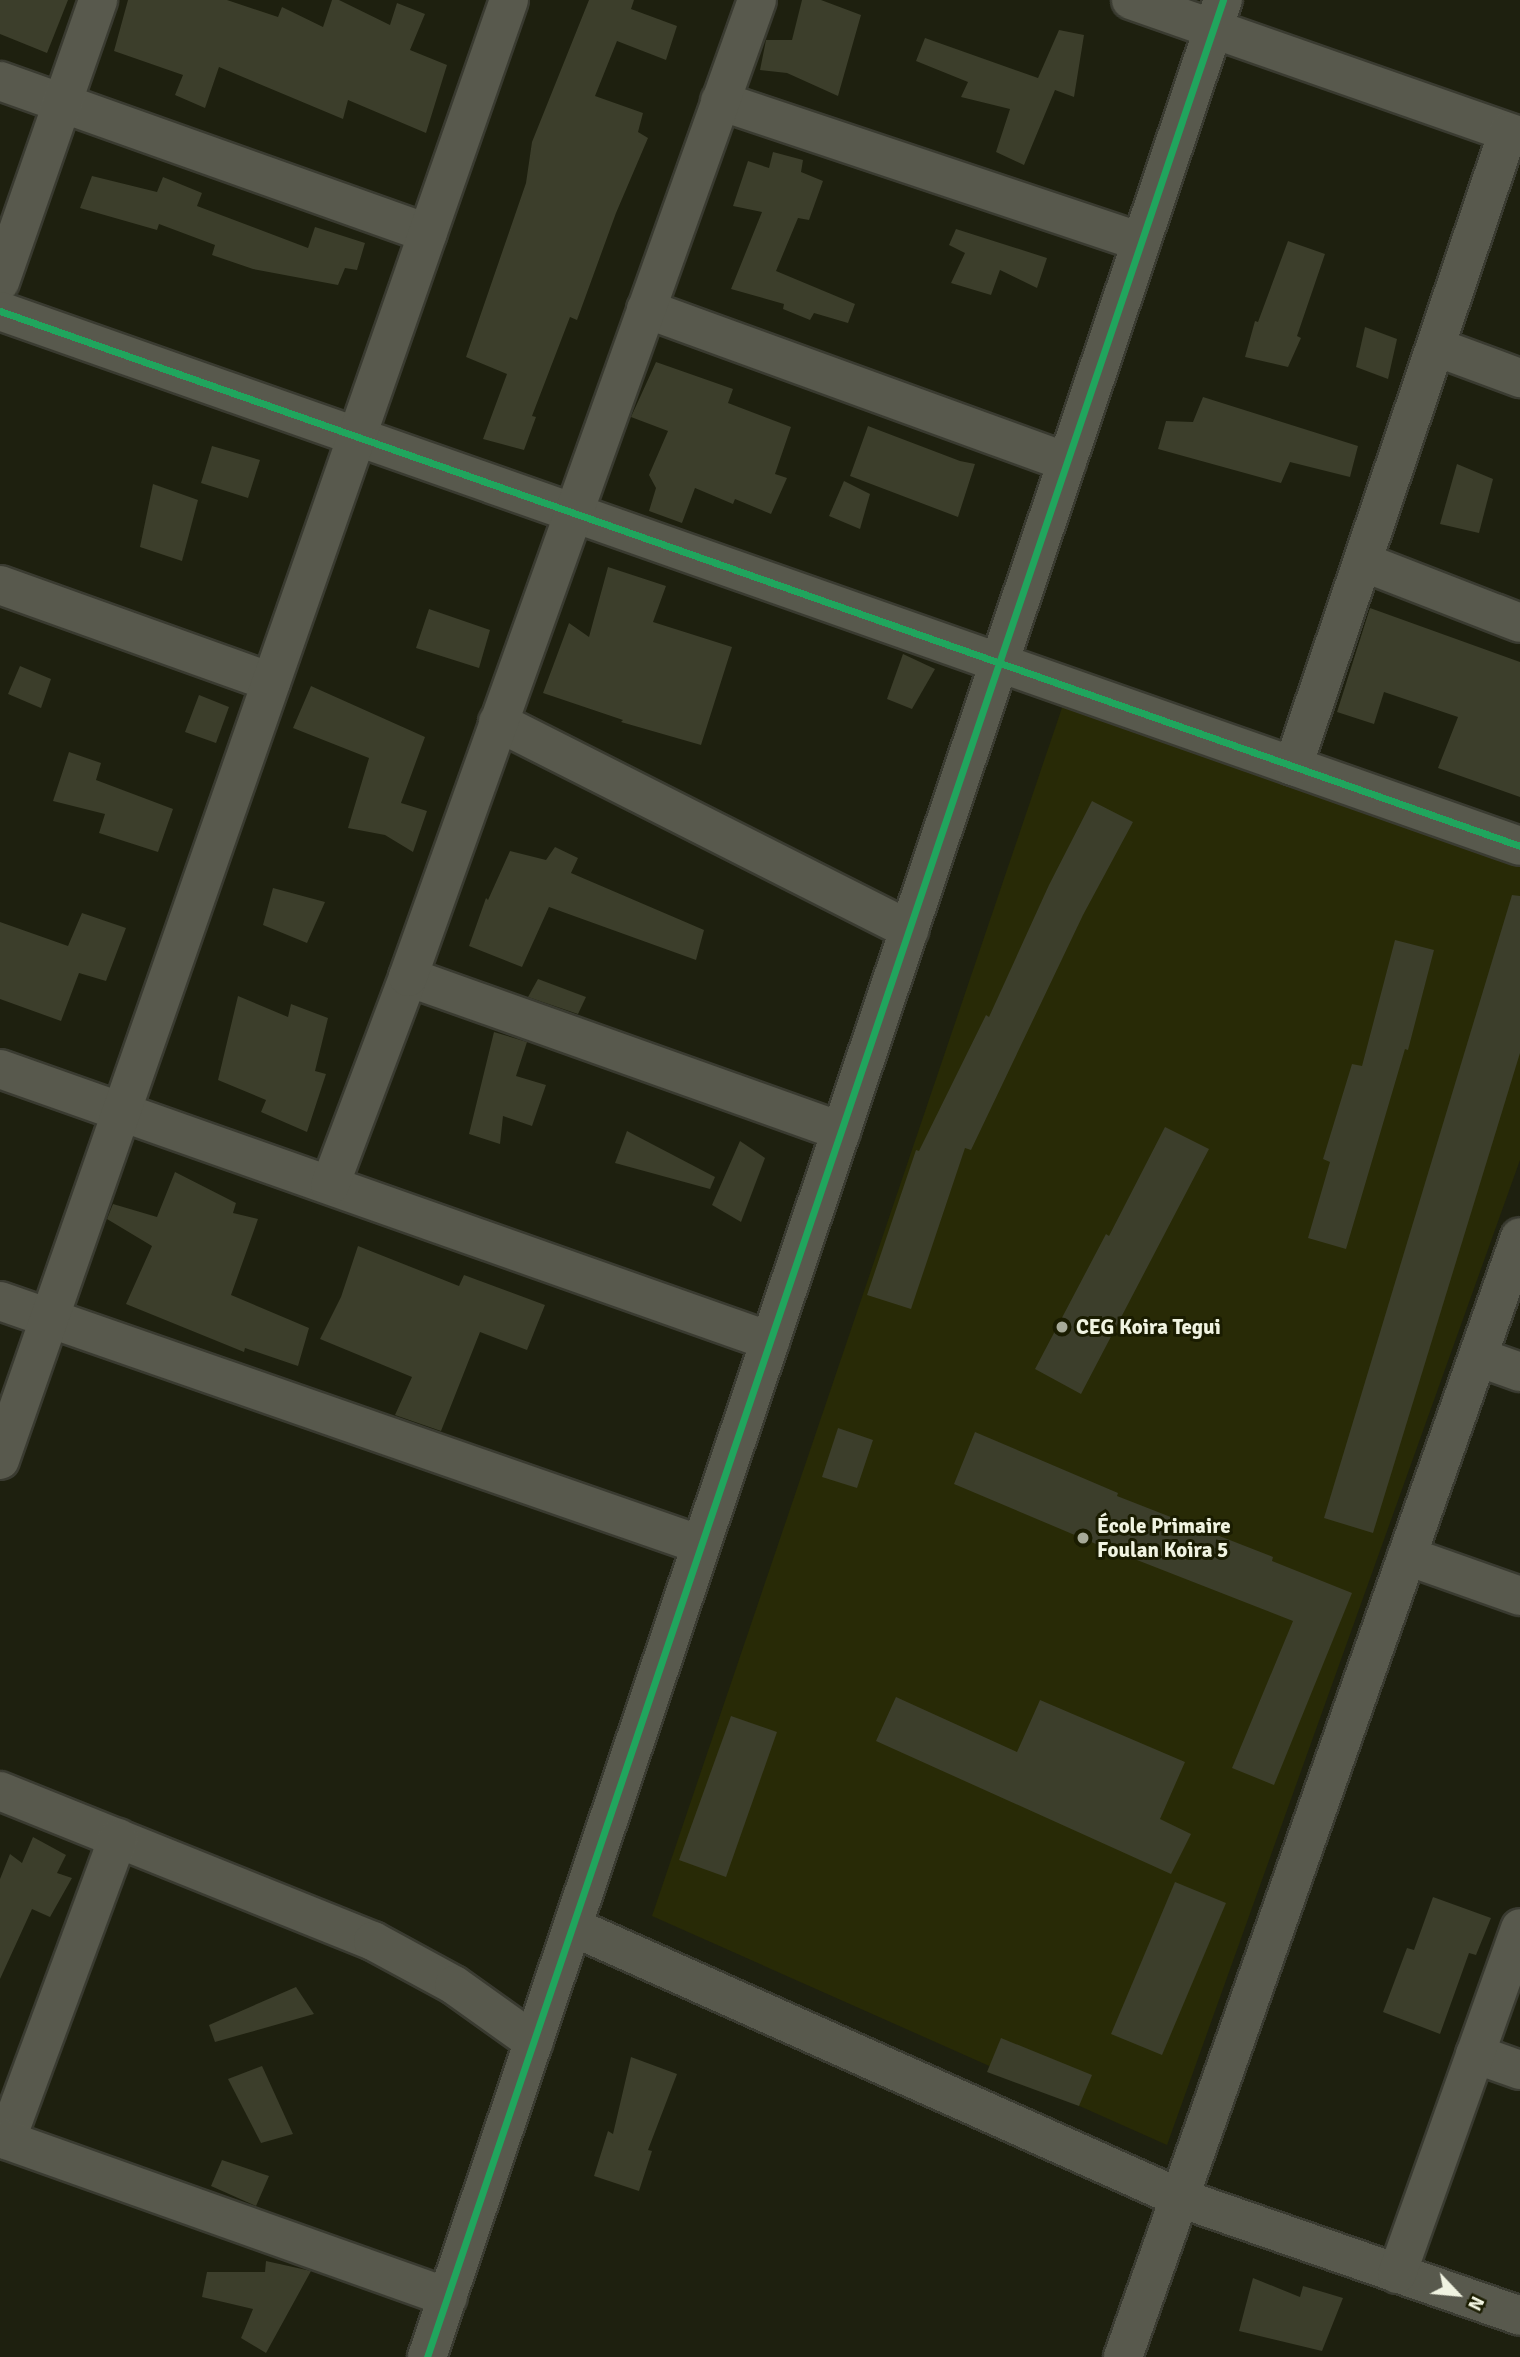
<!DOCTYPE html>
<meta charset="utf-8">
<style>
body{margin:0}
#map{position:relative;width:1520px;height:2357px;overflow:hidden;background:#1e200f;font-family:Signika,sans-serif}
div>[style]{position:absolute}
.built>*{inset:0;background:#282a06}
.building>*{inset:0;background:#3c3e2b}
.roads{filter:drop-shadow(2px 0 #3a3b31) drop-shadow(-2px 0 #3a3b31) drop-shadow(0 2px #3a3b31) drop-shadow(0 -2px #3a3b31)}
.minor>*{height:38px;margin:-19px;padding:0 19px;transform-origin:19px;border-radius:19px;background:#58594d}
.cycleway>*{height:7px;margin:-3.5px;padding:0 3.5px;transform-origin:3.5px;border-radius:3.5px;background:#20a55d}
.dots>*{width:19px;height:19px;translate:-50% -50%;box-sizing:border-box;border:4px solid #1a1c01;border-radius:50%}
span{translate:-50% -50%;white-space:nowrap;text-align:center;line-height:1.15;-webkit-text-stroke:6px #1a1c01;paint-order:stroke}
.poi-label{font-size:21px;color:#f0f3e1;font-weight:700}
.left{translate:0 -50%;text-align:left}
.north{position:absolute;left:1422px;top:2259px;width:70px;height:70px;-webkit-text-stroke:5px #1a1c01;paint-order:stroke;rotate:116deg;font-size:19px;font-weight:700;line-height:28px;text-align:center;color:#f0f3e1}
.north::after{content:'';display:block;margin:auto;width:24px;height:32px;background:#f0f3e1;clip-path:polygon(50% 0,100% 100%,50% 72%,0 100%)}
</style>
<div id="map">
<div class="built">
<i style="clip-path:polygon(1065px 699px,1520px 863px,1520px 1160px,1167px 2145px,652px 1916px)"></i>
</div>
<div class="building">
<i style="clip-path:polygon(0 0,68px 0,47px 53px,0 34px)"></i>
<i style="clip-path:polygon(128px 0,227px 0,278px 17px,282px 7px,323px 27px,332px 0,339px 0,390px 25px,397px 3px,425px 14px,410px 50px,447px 65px,426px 133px,348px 100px,343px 119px,219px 67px,205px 108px,175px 95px,183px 75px,114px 51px)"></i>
<i style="clip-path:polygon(589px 0,634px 0,631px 9px,677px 26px,666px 60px,617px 41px,595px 96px,643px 113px,638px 132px,648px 138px,616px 213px,577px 320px,570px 317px,532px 416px,536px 417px,524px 450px,483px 439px,507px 374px,466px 357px,526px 183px,532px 142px)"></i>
<i style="clip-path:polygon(802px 0,821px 0,861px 15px,838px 96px,787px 73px,760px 70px,766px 40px,792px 40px)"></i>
<i style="clip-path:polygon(1059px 30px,1084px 35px,1074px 97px,1055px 90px,1024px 165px,996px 152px,1010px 109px,961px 97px,968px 82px,916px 61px,925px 38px,1038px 78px)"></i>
<i style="clip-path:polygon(773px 152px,803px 160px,801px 172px,823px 181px,809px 220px,798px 218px,776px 271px,855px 304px,848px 323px,814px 313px,810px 320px,783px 309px,784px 304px,731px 289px,762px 212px,733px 206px,748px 161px,769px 168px)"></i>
<i style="clip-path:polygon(92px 176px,157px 192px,163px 177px,202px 193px,197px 206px,308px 248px,315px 227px,365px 243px,357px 270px,345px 268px,338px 285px,253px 269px,212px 255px,215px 245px,159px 224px,157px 230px,80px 208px)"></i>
<i style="clip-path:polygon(956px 229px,1047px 258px,1037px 288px,1000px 270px,991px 295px,951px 283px,965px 253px,949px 245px)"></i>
<i style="clip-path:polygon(1288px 241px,1325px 254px,1297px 336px,1301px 338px,1288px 367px,1245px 357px,1255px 321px,1258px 322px)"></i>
<i style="clip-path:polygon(1365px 327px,1397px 339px,1388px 379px,1356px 367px)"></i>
<i style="clip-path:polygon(656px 362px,733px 389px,728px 403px,791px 427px,775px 474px,787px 478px,771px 514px,735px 499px,733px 504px,695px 488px,682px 523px,649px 511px,656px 488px,649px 475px,668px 431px,631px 417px)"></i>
<i style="clip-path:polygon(1203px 397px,1358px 446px,1350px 477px,1290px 462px,1281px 483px,1158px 449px,1166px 421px,1193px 422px)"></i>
<i style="clip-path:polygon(868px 426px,960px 461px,975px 464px,958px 517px,850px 476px)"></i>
<i style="clip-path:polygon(212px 446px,260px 460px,248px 498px,201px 483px)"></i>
<i style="clip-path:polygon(1457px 464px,1493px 479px,1479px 533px,1440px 524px)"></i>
<i style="clip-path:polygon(844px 481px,870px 494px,860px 529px,829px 516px)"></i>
<i style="clip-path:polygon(153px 484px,198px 500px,182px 561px,140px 547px)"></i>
<i style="clip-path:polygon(608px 567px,666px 586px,653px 622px,732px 647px,701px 745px,621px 722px,623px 720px,543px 693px,569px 623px,589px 637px)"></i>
<i style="clip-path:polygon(1370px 608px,1520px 662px,1520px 797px,1438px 768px,1458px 717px,1384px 692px,1374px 724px,1337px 712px)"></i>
<i style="clip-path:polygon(429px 609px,490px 630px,479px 668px,416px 648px)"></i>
<i style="clip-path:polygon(903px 654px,935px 669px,912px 709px,887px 699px)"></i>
<i style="clip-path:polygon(20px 666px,51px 679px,41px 708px,8px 694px)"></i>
<i style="clip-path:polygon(311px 686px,425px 737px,401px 803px,427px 811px,413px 852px,385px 835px,348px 828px,369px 758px,293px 728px)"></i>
<i style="clip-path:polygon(199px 695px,229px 707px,216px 743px,185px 732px)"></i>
<i style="clip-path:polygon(69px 752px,101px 763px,96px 780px,173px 809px,158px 852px,99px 833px,105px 814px,53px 801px)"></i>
<i style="clip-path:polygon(1092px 801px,1133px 822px,1083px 915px,971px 1150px,965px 1148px,911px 1309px,867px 1295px,916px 1150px,919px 1151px,986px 1015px,989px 1017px,1049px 885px)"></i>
<i style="clip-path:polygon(555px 847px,578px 858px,571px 873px,704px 930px,696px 960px,549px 907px,522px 967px,469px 946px,486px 898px,488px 900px,510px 851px,546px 860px)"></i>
<i style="clip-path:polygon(273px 888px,325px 902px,307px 943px,263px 925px)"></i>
<i style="clip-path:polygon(1512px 895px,1520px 896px,1520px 1053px,1373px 1533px,1324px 1518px)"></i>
<i style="clip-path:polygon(82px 913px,126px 928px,106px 981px,79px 973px,61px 1021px,0 999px,0 922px,68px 946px)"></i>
<i style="clip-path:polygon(1395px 940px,1434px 950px,1408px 1050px,1405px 1049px,1346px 1249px,1308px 1238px,1330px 1162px,1323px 1159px,1352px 1064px,1362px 1066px)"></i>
<i style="clip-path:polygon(538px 979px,586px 997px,578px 1014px,528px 997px)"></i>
<i style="clip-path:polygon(238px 996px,288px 1017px,291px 1004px,328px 1018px,315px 1071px,326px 1074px,307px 1132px,261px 1112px,266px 1100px,218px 1080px)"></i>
<i style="clip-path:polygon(494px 1032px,527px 1042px,516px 1076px,546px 1085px,532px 1126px,503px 1116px,500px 1144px,469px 1134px)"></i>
<i style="clip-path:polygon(1165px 1127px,1209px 1149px,1081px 1394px,1035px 1369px,1106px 1234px,1109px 1236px)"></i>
<i style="clip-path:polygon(627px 1131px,715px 1177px,710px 1189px,615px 1163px)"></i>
<i style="clip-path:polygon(740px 1141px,765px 1158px,741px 1222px,712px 1205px)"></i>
<i style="clip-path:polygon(175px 1172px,236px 1203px,233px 1213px,258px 1219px,231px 1295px,309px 1328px,298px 1366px,245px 1348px,244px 1352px,126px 1304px,152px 1246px,107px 1219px,113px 1204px,157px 1217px)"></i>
<i style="clip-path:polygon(358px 1246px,459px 1286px,464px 1275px,545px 1305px,527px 1350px,480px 1332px,441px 1431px,395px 1415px,412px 1377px,320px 1339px,341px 1297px)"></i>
<i style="clip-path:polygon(838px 1428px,873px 1440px,857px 1488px,822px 1477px)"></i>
<i style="clip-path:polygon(975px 1432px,1118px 1493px,1117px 1496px,1273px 1557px,1272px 1561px,1352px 1593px,1274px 1785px,1232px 1768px,1293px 1621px,1096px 1544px,954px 1484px)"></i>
<i style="clip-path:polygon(896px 1697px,1017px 1752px,1040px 1700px,1185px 1762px,1160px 1819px,1191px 1834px,1171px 1874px,876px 1741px)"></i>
<i style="clip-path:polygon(731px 1716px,777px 1732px,726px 1877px,679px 1860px)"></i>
<i style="clip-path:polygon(33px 1837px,66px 1855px,57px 1873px,72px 1878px,50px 1917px,32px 1909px,0 1979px,0 1879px,10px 1854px,22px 1863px)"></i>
<i style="clip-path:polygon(1175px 1882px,1226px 1903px,1162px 2055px,1111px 2034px)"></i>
<i style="clip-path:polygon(1433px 1897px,1491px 1918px,1476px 1955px,1469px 1953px,1440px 2034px,1383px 2012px,1407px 1948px,1414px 1950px)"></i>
<i style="clip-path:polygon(296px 1987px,314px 2014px,215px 2042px,209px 2025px)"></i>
<i style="clip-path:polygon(1001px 2038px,1092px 2075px,1079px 2106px,987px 2072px)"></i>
<i style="clip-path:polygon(631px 2057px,677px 2074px,648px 2150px,652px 2151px,639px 2191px,594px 2176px,608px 2131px,613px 2134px)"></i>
<i style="clip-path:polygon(262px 2066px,293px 2134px,261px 2143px,228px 2079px)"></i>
<i style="clip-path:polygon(222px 2160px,269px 2176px,256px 2206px,211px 2186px)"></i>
<i style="clip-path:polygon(266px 2261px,311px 2271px,266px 2353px,241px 2338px,253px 2309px,202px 2297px,207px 2272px,265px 2272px)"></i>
<i style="clip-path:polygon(1253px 2278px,1300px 2297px,1303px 2286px,1343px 2298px,1322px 2351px,1239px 2331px)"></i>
</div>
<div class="roads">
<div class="minor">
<i style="left:1131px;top:0;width:412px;rotate:19.3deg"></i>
<i style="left:0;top:81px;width:454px;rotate:19.6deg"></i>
<i style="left:720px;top:101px;width:444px;rotate:18.5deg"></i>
<i style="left:0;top:282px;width:299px;rotate:-70.8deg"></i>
<i style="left:646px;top:309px;width:448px;rotate:20deg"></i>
<i style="left:0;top:311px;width:1611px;rotate:19.39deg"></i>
<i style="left:1436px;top:347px;width:90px;rotate:20.3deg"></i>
<i style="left:1363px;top:562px;width:168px;rotate:21.2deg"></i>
<i style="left:0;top:585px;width:288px;rotate:19.7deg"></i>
<i style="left:498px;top:722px;width:461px;rotate:26.8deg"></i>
<i style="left:1293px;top:766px;width:669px;rotate:-71.27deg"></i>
<i style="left:408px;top:977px;width:460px;rotate:19.6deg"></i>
<i style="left:0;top:1069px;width:817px;rotate:19.46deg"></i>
<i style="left:330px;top:1185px;width:222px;rotate:-69.4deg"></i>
<i style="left:408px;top:977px;width:1037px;rotate:-70.34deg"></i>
<i style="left:0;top:1301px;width:742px;rotate:19.19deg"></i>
<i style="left:1478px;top:1357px;width:45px;rotate:19.7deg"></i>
<i style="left:0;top:1460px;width:1546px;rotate:-70.78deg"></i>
<i style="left:1407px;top:1556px;width:120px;rotate:19.5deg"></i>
<i style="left:0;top:1791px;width:402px;rotate:21.9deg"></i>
<i style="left:373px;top:1941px;width:92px;rotate:28.5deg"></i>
<i style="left:454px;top:1985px;width:98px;rotate:35.5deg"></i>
<i style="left:118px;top:1838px;width:322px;rotate:110.3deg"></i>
<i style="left:6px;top:2140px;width:469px;rotate:19.6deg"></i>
<i style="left:573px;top:1927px;width:665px;rotate:24.06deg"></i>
<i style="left:1180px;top:2198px;width:360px;rotate:19.1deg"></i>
<i style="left:1475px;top:2054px;width:48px;rotate:19.6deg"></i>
<i style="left:1397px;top:2274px;width:367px;rotate:-70.4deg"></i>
<i style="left:427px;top:2357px;width:2488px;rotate:-71.34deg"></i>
<i style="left:1123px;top:2357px;width:1188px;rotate:-70.48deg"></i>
</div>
</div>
<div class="cycleway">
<i style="left:0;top:311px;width:1611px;rotate:19.39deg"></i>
<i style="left:427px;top:2357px;width:2488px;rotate:-71.34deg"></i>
</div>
<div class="dots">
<i style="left:1062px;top:1327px;background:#a6a998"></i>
<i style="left:1083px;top:1538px;background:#a6a998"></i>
</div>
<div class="poi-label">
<span class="left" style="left:1076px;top:1327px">CEG Koira Tegui</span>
<span class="left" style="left:1097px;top:1538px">École Primaire<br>Foulan Koira 5</span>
</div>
<div class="north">N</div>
</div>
